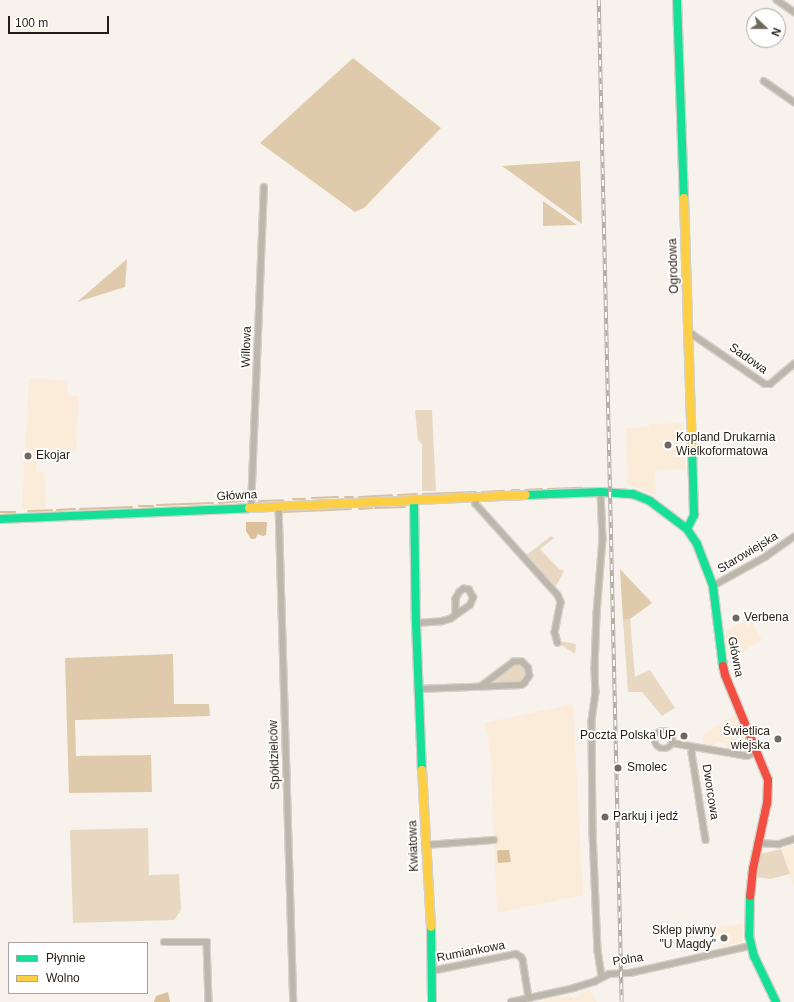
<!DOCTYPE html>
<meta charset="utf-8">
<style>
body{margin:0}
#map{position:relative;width:794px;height:1002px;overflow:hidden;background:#f7f2ec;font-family:Helvetica,sans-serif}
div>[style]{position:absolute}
.built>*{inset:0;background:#fbecd9}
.green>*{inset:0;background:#e8d8c2}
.forest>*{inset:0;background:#e0caac}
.water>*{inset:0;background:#dac09b}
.stream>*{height:2px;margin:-1px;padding:0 1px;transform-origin:1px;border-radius:1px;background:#dac09b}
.roads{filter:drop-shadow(1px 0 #d5d0ca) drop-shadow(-1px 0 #d5d0ca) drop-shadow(0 1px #d5d0ca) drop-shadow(0 -1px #d5d0ca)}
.street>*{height:5.5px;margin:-2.75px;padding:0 2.75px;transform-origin:2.75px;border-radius:2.75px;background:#bdb6ab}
.street>.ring{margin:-2.75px;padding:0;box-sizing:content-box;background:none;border:5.5px solid #bdb6ab;border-radius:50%}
.fast>*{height:8px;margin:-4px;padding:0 4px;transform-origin:4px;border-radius:4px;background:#16e098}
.slow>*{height:8px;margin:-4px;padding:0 4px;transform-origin:4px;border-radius:4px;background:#ffcf43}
.jam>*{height:8px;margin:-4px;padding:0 4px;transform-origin:4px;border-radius:4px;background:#f24e42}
.rail>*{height:3.5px;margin-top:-1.75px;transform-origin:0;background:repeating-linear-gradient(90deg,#fff 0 6px,#b3ada5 0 12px);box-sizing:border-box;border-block:1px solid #b3ada5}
.dots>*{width:11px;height:11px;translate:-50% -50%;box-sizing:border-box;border:2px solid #fff;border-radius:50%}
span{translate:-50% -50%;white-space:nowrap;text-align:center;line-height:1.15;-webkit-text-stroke:3.5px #fff;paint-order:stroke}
.street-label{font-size:12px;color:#261e13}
.poi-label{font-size:12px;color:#261e13}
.left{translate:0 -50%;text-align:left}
.right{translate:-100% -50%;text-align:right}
.legend{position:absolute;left:8px;top:942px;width:140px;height:52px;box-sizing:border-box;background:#fff;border:1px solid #a8a5a1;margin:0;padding:5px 7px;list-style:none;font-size:12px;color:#261e13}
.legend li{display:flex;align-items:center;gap:8px;height:20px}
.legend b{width:20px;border:1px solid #a8a5a1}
.north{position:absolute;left:746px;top:8px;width:40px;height:40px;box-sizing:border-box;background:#fff;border:1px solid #a8a5a1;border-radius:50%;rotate:112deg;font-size:11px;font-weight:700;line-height:16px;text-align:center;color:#261e13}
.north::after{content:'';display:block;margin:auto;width:14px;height:18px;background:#6f685f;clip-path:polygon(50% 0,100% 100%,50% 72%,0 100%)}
.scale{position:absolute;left:8px;top:16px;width:101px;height:18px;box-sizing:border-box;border:2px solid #261e13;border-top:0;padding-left:5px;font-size:12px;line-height:14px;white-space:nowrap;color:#261e13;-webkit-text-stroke:3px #fff;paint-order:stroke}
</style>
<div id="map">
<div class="built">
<i style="clip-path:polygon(29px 378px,68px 381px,67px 395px,79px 396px,76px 452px,37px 450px,36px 472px,45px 472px,46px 508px,22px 509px)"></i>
<i style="clip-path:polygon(684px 423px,685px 469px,655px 470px,656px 495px,627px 484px,626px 428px,649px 427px,649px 424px)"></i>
<i style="clip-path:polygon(749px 618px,762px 640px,729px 659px,725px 632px)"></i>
<i style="clip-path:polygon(573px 704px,583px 895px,497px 913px,490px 747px,484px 723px)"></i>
<i style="clip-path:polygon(735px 715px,746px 742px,731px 749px,727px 748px,727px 743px,716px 742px,715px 746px,703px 744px,704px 734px)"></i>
<i style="clip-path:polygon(794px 845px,794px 886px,781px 849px)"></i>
<i style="clip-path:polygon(743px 924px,742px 942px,722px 947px,720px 935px,713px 936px,711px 927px)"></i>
<i style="clip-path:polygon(589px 989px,597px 1002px,538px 1002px,570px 995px,573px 998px,579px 997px,580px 992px)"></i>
</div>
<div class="green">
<i style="clip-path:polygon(415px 410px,432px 410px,436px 491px,422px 491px,422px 444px,418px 440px)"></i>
<i style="clip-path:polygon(551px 536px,554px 538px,540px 549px,559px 569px,564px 571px,556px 586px,525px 556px)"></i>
<i style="clip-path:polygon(630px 619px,635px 677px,650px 670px,675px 708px,662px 716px,642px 692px,628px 692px,623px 620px)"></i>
<i style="clip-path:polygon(559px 641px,576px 644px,575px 654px,560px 644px)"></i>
<i style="clip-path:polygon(515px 664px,520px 664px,526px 668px,526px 677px,523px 681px,495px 683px,494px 680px)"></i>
<i style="clip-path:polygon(148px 828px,149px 875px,179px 874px,181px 910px,174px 920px,73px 923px,70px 830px)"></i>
<i style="clip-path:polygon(781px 849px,790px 874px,770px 879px,756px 877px,760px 854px)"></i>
</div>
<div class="forest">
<i style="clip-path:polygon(353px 58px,441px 128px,364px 208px,355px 212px,260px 143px)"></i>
<i style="clip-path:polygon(580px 161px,582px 224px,502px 166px)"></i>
<i style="clip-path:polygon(543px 201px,577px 225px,543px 226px)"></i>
<i style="clip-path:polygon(127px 259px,125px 287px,77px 302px)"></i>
<i style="clip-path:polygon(620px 569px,652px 603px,630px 619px,623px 620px)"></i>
<i style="clip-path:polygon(173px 654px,174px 704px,209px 704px,210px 716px,75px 720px,76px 756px,151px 755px,152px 792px,69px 793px,65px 658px)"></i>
</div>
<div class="water">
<i style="clip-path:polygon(246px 522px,267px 522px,266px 535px,263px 536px,258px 534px,255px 539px,251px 539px,246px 531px)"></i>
<i style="clip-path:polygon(499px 850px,509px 850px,511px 862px,498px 863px,497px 851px)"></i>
<i style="clip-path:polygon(168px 992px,170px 1002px,154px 1002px,156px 996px)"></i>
</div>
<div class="stream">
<i style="left:548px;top:489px;width:34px;rotate:-2deg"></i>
<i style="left:512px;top:490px;width:7px"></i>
<i style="left:525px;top:490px;width:17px;rotate:-3deg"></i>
<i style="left:482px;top:492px;width:22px;rotate:-3deg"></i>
<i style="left:423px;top:494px;width:53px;rotate:-2.2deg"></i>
<i style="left:398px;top:495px;width:19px;rotate:-3deg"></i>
<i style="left:345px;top:497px;width:8px"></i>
<i style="left:359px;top:497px;width:33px;rotate:-3deg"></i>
<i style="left:312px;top:498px;width:26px;rotate:-2deg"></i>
<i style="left:293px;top:499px;width:12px"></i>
<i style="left:259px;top:501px;width:24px;rotate:-2deg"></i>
<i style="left:219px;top:503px;width:25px;rotate:-5deg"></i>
<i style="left:157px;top:505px;width:56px;rotate:-2deg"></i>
<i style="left:139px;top:506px;width:14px"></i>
<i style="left:375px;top:508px;width:30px;rotate:-2deg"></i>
<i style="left:80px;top:509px;width:52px;rotate:-2.2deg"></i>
<i style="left:359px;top:509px;width:13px;rotate:-4deg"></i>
<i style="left:57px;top:510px;width:18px;rotate:-3deg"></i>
<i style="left:28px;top:511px;width:24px;rotate:-2deg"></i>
<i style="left:0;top:512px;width:15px"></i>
<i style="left:283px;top:512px;width:68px;rotate:-2.5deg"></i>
</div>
<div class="roads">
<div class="street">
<i style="left:777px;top:0;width:21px;rotate:35deg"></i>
<i style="left:764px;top:81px;width:37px;rotate:35deg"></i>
<i style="left:688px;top:334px;width:4px"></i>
<i style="left:692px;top:334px;width:88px;rotate:34.4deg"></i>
<i style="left:765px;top:384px;width:5px"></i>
<i style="left:770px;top:384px;width:31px;rotate:-40deg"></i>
<i style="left:601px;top:492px;width:47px;rotate:87.6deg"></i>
<i style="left:603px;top:539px;width:75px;rotate:94.6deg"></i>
<i style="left:597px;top:614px;width:55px;rotate:92.1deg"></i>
<i style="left:595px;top:669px;width:23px;rotate:88deg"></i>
<i style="left:596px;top:692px;width:29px;rotate:98deg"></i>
<i style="left:592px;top:721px;width:111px;rotate:89.5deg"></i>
<i style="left:593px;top:832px;width:119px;rotate:87.6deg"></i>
<i style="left:598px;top:951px;width:25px;rotate:81deg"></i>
<i style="left:476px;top:498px;width:6px;rotate:90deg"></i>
<i style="left:476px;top:504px;width:122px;rotate:48deg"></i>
<i style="left:558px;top:595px;width:8px;rotate:67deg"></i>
<i style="left:561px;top:602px;width:31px;rotate:101deg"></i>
<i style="left:555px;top:632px;width:11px;rotate:75deg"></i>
<i style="left:279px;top:506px;width:496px;rotate:88.3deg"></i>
<i style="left:251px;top:508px;width:321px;rotate:-87.7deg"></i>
<i style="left:713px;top:586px;width:60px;rotate:-29.1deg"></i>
<i style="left:765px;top:557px;width:35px;rotate:-35deg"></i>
<i style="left:416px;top:623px;width:26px;rotate:-4deg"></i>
<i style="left:442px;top:621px;width:8px;rotate:-14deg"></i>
<i style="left:450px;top:619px;width:24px;rotate:-35deg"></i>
<i style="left:470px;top:605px;width:8px;rotate:-67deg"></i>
<i style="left:473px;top:598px;width:9px;rotate:-117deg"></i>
<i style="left:469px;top:590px;width:5px;rotate:-169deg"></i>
<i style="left:464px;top:589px;width:5px;rotate:143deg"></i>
<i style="left:460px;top:592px;width:8px;rotate:120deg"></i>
<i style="left:456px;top:599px;width:15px;rotate:90deg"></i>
<i style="left:419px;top:689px;width:102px;rotate:-2.2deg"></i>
<i style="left:521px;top:685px;width:4px;rotate:-34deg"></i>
<i style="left:524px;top:683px;width:9px;rotate:-54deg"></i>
<i style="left:529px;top:676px;width:8px;rotate:-97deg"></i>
<i style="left:528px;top:668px;width:8px;rotate:-135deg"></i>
<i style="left:522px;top:662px;width:8px;rotate:180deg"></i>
<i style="left:514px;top:662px;width:40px;rotate:143deg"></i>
<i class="ring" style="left:655px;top:731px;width:12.5px;height:12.5px"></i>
<i style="left:672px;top:743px;width:76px;rotate:9.8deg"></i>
<i style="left:747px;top:756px;width:11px;rotate:-22deg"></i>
<i style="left:693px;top:747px;width:6px;rotate:99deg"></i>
<i style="left:692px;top:753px;width:88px;rotate:80.9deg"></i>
<i style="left:757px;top:843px;width:22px;rotate:3deg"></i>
<i style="left:779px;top:844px;width:16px;rotate:-18deg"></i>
<i style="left:425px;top:845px;width:69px;rotate:-4.1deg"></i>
<i style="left:164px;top:942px;width:43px"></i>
<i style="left:207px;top:942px;width:60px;rotate:88.1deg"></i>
<i style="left:431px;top:971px;width:87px;rotate:-11.3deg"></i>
<i style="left:516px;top:954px;width:6px;rotate:31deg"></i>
<i style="left:521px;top:957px;width:4px;rotate:56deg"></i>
<i style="left:523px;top:960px;width:39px;rotate:81deg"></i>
<i style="left:511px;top:1002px;width:65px;rotate:-12.5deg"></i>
<i style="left:574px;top:988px;width:21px;rotate:-17deg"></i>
<i style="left:594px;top:982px;width:17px;rotate:-28deg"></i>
<i style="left:609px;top:974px;width:21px;rotate:-3deg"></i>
<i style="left:630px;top:973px;width:123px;rotate:-12.7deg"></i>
</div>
<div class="fast">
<i style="left:677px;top:0;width:198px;rotate:88deg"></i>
<i style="left:526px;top:495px;width:75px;rotate:-2.3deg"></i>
<i style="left:601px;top:492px;width:32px;rotate:4deg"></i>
<i style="left:633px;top:494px;width:18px;rotate:22deg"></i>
<i style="left:650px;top:501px;width:46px;rotate:37.1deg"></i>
<i style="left:687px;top:529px;width:18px;rotate:56deg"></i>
<i style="left:697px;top:544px;width:45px;rotate:69.1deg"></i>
<i style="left:713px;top:586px;width:81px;rotate:82.9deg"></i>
<i style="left:414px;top:501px;width:122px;rotate:89.1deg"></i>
<i style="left:416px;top:623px;width:147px;rotate:87.7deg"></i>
<i style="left:0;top:519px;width:249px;rotate:-2.5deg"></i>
<i style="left:687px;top:529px;width:16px;rotate:-63deg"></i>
<i style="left:694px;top:515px;width:67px;rotate:-91.7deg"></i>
<i style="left:750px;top:896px;width:39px;rotate:91deg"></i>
<i style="left:749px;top:935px;width:22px;rotate:77deg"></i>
<i style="left:754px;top:956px;width:51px;rotate:64.4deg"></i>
<i style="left:431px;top:927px;width:75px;rotate:89.2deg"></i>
</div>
<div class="slow">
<i style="left:684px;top:198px;width:250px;rotate:88.2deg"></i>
<i style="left:249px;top:508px;width:277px;rotate:-2.7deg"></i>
<i style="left:422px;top:770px;width:157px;rotate:86.7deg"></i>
</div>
<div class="jam">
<i style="left:723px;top:666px;width:9px;rotate:77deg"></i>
<i style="left:725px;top:675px;width:113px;rotate:67.7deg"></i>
<i style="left:768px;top:780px;width:23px;rotate:92deg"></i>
<i style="left:767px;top:803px;width:67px;rotate:102deg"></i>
<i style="left:753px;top:869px;width:27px;rotate:96deg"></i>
</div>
</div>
<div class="rail">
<i style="left:599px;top:0;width:1002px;rotate:88.69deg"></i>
</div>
<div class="dots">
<i style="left:668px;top:445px;background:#6f685f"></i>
<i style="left:28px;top:456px;background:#6f685f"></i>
<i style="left:736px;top:618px;background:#6f685f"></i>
<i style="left:684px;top:736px;background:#6f685f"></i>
<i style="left:778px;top:739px;background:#6f685f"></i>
<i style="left:618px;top:768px;background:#6f685f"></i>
<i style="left:605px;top:817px;background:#6f685f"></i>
<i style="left:724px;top:938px;background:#6f685f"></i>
</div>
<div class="street-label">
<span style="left:674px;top:266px;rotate:-92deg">Ogrodowa</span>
<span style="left:247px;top:347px;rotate:-88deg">Willowa</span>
<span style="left:748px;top:359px;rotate:35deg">Sadowa</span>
<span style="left:237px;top:496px;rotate:-3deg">Główna</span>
<span style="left:748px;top:553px;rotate:-31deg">Starowiejska</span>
<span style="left:735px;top:657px;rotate:79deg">Główna</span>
<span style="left:275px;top:755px;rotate:-92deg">Spółdzielców</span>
<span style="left:710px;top:792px;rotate:81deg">Dworcowa</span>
<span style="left:414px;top:846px;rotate:-92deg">Kwiatowa</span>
<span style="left:471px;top:952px;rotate:-11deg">Rumiankowa</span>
<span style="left:628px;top:960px;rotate:-9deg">Polna</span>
</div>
<div class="poi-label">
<span class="left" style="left:676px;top:445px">Kopland Drukarnia<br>Wielkoformatowa</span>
<span class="left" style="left:36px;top:456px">Ekojar</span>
<span class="left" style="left:744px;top:618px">Verbena</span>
<span class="right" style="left:770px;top:739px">Świetlica<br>wiejska</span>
<span class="right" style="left:676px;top:736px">Poczta Polska UP</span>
<span class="left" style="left:627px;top:768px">Smolec</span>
<span class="left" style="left:613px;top:817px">Parkuj i jedź</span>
<span class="right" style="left:716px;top:938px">Sklep piwny<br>"U Magdy"</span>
</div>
<ul class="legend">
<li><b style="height:5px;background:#16e098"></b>Płynnie</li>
<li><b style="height:5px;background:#ffcf43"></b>Wolno</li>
</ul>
<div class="north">N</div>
<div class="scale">100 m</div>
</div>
